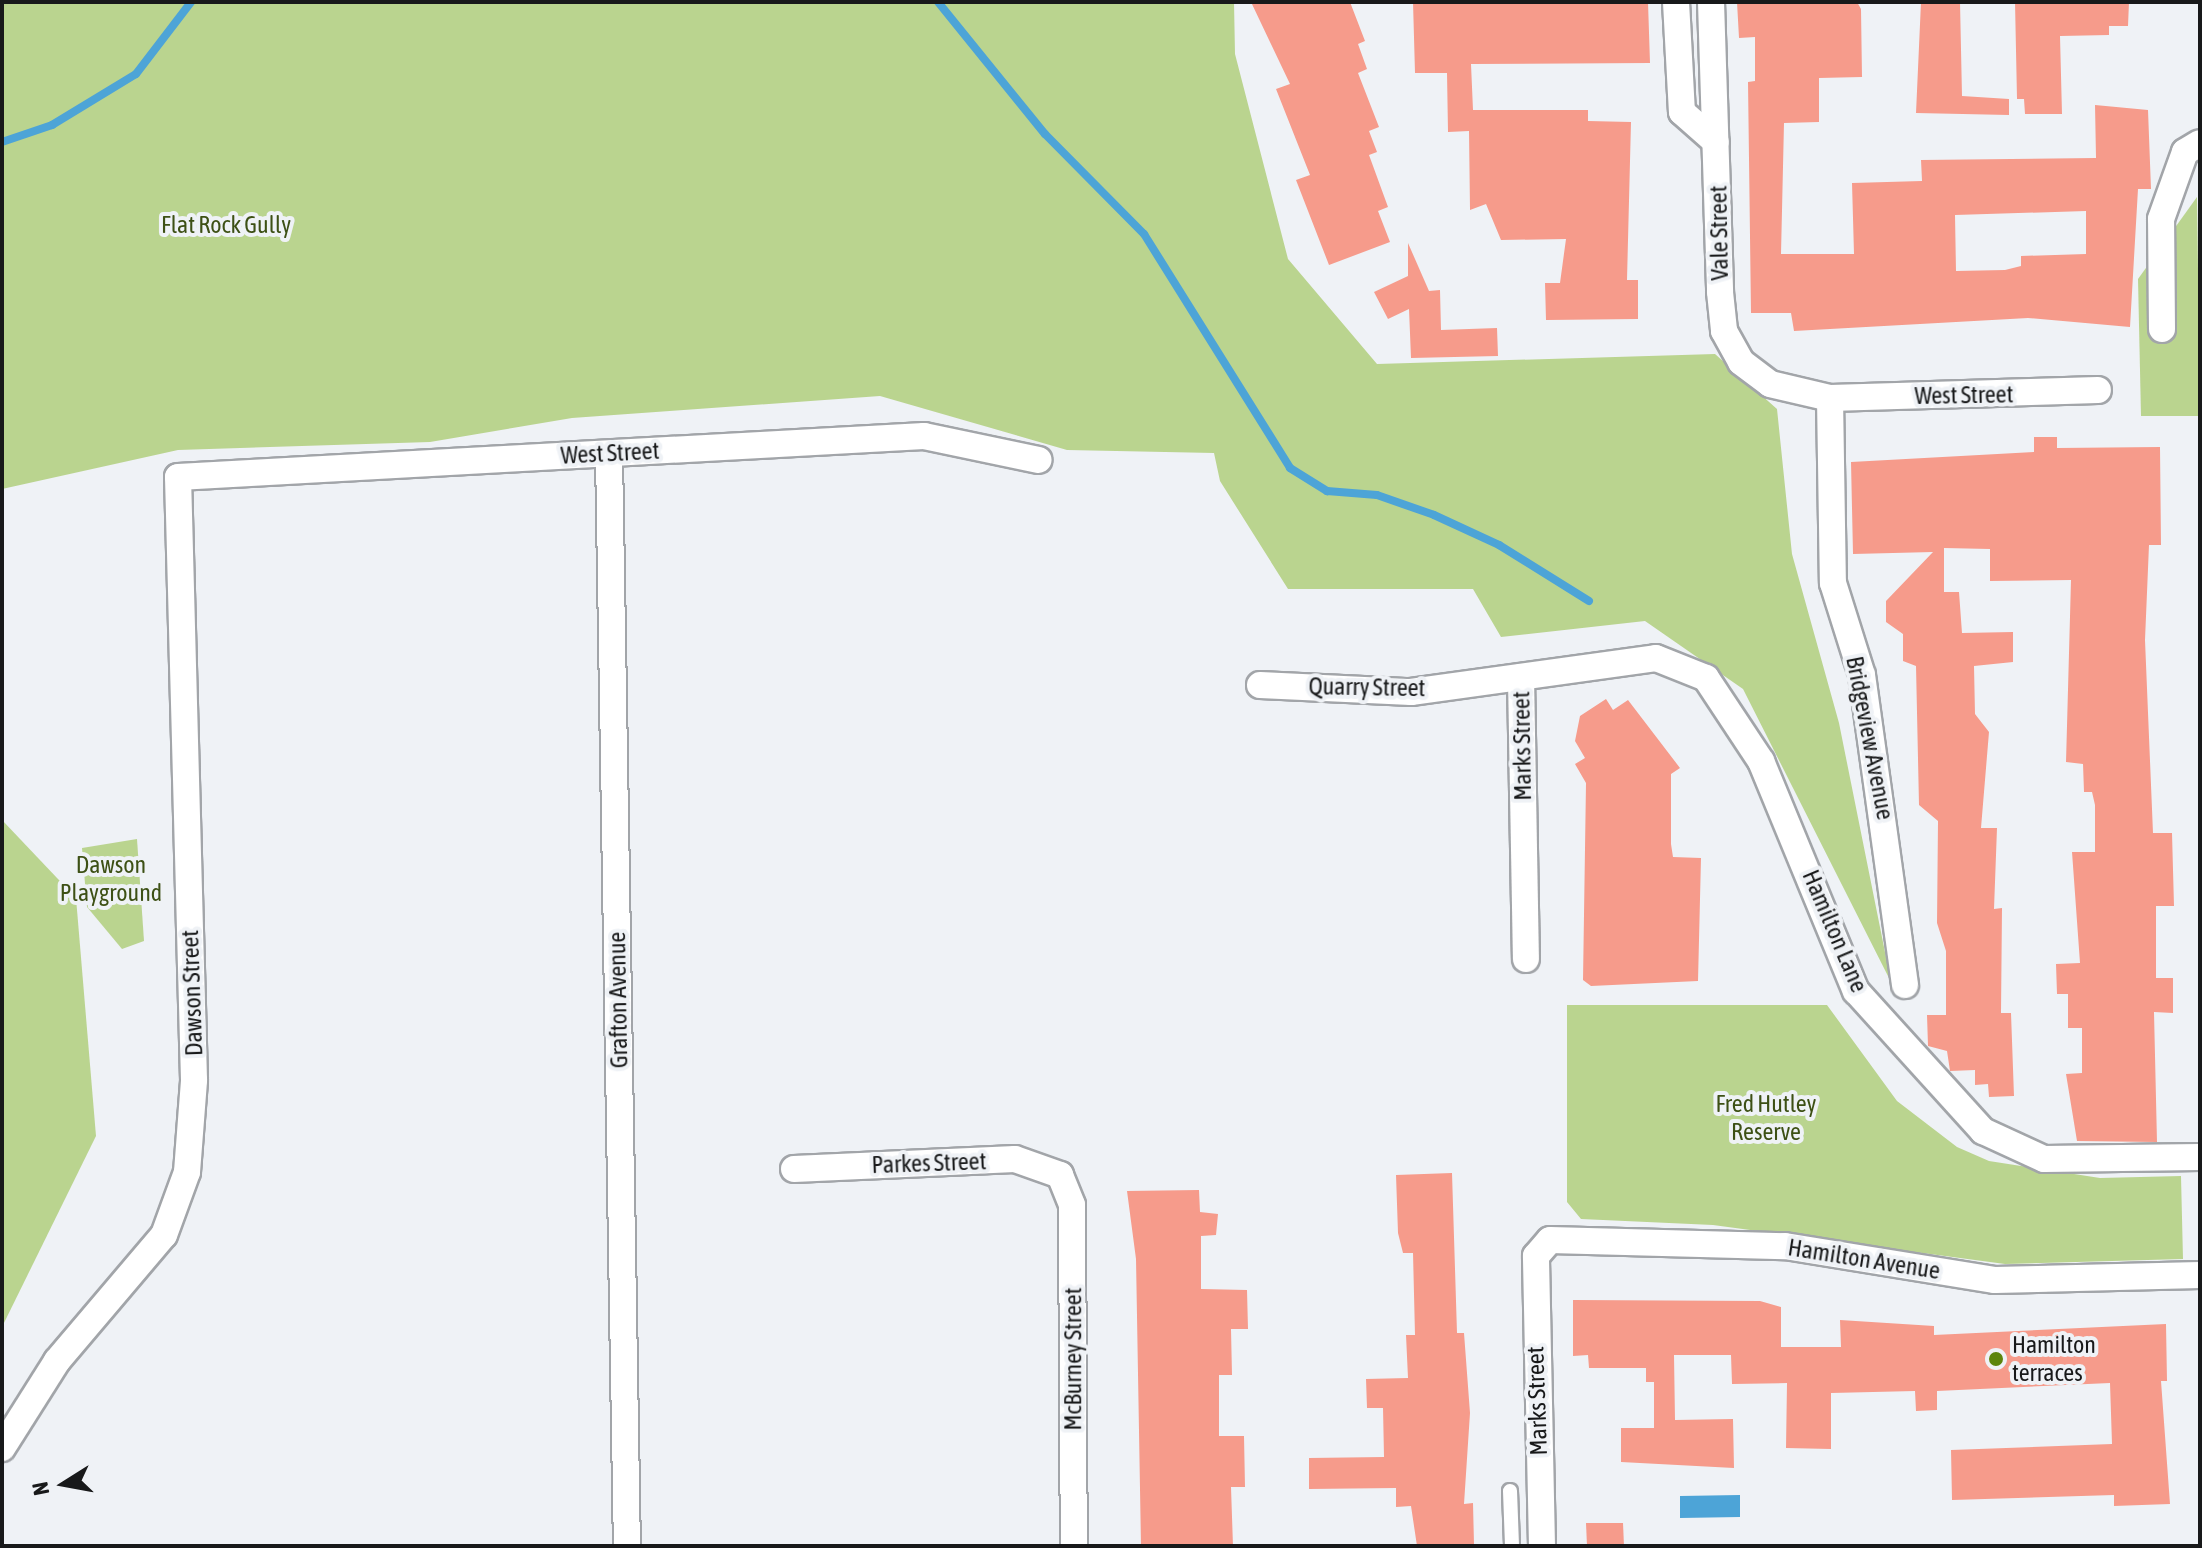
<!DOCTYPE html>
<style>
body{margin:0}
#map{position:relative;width:2202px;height:1548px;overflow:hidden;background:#eff2f6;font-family:"Asap Condensed",sans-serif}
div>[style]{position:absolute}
.green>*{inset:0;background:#bad48f}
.water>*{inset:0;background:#4da4d7}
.stream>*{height:8px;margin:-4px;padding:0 4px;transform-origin:4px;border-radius:4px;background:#4da4d7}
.building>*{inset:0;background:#f69b8b}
.roads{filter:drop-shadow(2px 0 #a2a5a9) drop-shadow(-2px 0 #a2a5a9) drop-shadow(0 2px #a2a5a9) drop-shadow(0 -2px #a2a5a9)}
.lane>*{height:14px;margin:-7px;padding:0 7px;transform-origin:7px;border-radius:7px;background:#fff}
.street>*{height:26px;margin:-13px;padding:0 13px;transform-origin:13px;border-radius:13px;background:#fff}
.dots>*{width:22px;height:22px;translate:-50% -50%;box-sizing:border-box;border:4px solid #eff2f6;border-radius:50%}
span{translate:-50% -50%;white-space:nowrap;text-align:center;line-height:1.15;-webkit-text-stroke:8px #eff2f6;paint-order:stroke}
.park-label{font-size:24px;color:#3d5015}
.street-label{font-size:24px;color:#18191a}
.poi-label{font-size:24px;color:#18191a}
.left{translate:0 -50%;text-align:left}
.frame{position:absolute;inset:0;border:4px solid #18191a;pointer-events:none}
.north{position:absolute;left:24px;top:1444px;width:80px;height:80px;-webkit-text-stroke:6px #eff2f6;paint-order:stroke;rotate:259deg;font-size:22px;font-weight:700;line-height:32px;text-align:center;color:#18191a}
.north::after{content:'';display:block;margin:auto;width:28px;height:36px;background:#18191a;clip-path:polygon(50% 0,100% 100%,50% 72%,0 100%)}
</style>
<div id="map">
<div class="green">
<i style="clip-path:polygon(2px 2px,1234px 2px,1235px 54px,1288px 259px,1377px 364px,1715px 354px,1777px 409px,1792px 554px,1839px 723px,1891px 982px,1743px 689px,1645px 621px,1501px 637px,1473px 589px,1288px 589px,1220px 481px,1214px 453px,1067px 450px,880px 396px,572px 418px,430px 442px,178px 450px,2px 489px)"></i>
<i style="clip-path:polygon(2197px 197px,2200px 416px,2141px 416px,2138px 279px)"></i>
<i style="clip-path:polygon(2px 820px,76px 898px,96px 1136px,2px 1327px)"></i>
<i style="clip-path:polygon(137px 839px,144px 941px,122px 949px,87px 907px,82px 848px)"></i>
<i style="clip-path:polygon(1567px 1005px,1827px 1005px,1897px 1101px,1957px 1147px,1989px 1161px,2100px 1178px,2181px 1176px,2183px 1259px,2005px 1264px,1713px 1225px,1581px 1219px,1567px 1202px)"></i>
</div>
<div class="water">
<i style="clip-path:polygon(1740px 1495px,1740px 1517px,1680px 1518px,1680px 1496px)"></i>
</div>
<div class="stream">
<i style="left:938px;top:2px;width:170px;rotate:51deg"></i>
<i style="left:1045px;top:134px;width:141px;rotate:45.3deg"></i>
<i style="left:1144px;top:234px;width:276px;rotate:58deg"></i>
<i style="left:1290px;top:468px;width:44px;rotate:31.9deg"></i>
<i style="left:1327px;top:491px;width:50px;rotate:4.6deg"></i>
<i style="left:1377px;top:495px;width:60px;rotate:19.3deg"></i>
<i style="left:1434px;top:515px;width:72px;rotate:24.8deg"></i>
<i style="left:1499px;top:545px;width:106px;rotate:31.9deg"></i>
<i style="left:2px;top:142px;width:53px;rotate:-18.8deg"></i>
<i style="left:52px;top:125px;width:98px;rotate:-31.3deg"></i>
<i style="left:136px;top:74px;width:91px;rotate:-52.6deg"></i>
</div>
<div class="building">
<i style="clip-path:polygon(1251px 2px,1350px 2px,1365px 41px,1358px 44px,1367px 69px,1358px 73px,1379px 127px,1369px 131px,1377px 152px,1369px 155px,1388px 207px,1378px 211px,1390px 242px,1329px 265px,1296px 180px,1310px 175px,1276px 89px,1290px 84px)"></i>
<i style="clip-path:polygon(1413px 2px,1648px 2px,1650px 63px,1471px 64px,1473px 110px,1588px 110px,1588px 121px,1631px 122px,1627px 280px,1638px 280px,1638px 319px,1546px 320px,1545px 283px,1560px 283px,1566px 239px,1501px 240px,1486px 204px,1470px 210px,1469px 131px,1448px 132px,1447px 73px,1415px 73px)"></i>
<i style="clip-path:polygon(evenodd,1737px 2px,1857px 2px,1861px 9px,1862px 77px,1819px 78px,1819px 122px,1784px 123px,1781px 254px,1854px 254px,1852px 183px,1922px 181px,1921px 160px,2096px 158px,2095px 105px,2148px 110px,2151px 189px,2138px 189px,2130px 327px,2028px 318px,1794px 331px,1791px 313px,1751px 313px,1748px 82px,1755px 81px,1755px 37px,1739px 38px,1737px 2px,2086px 211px,2086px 254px,2021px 256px,2021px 266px,2005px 270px,1956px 271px,1955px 215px,2086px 211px)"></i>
<i style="clip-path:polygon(1921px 2px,1960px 2px,1962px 96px,2009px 99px,2009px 115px,1916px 113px)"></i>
<i style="clip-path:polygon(2015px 2px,2129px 2px,2128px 26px,2109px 26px,2109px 35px,2060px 36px,2062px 114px,2025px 114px,2024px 99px,2017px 99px)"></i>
<i style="clip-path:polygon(1408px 243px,1429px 291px,1440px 290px,1441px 330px,1497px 328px,1498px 356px,1411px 358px,1409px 309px,1388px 319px,1374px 292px,1408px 276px)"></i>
<i style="clip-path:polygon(2034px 437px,2057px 437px,2057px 448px,2160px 447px,2161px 545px,2149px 545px,2145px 640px,2153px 833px,2172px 833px,2174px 906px,2156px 906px,2156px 978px,2173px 978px,2173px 1013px,2154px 1012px,2157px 1142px,2077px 1141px,2066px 1074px,2082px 1073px,2082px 1028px,2068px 1028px,2068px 994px,2057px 994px,2056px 964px,2080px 963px,2072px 852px,2095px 852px,2095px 805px,2092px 792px,2084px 792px,2083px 764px,2066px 762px,2071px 580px,1990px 581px,1990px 549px,1944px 548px,1944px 592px,1959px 592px,1962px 633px,2013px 632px,2013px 662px,1974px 666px,1975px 714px,1989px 732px,1981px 828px,1997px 828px,1994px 909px,2002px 908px,2001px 1013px,2011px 1013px,2014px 1096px,1989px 1097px,1988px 1084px,1975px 1085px,1975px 1070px,1950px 1071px,1947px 1051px,1928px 1046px,1927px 1015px,1946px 1015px,1946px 951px,1937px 923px,1938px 821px,1919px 805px,1916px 666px,1903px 661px,1903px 634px,1886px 622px,1886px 601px,1933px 552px,1853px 554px,1851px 462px,2034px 452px)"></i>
<i style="clip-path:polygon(1606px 699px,1613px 710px,1628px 700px,1680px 768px,1671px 774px,1671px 844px,1673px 857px,1701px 858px,1698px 981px,1591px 986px,1583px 980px,1586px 783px,1575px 764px,1585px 758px,1575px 741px,1580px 716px)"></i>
<i style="clip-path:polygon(1452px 1173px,1457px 1333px,1464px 1333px,1470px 1413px,1464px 1504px,1473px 1503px,1474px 1544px,1417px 1546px,1411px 1506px,1396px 1507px,1396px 1488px,1309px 1489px,1309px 1458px,1384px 1457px,1383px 1408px,1367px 1408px,1366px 1379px,1408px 1378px,1406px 1335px,1415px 1335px,1413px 1253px,1403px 1253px,1398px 1233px,1396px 1175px)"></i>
<i style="clip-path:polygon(1199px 1190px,1200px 1212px,1218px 1214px,1216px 1235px,1201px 1236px,1201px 1289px,1247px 1290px,1248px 1329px,1231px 1329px,1232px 1375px,1219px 1375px,1219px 1436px,1244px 1436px,1245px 1487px,1231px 1487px,1233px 1546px,1141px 1546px,1136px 1259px,1127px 1191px)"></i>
<i style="clip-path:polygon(1573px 1300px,1760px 1301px,1781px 1307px,1781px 1347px,1841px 1347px,1840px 1320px,1934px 1326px,1934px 1335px,2166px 1324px,2167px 1381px,2161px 1381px,2170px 1504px,2114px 1506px,2114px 1495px,1952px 1500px,1951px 1450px,2112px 1444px,2110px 1383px,1937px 1391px,1937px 1410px,1916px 1411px,1915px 1391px,1831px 1393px,1831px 1449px,1786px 1448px,1787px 1383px,1732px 1384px,1731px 1355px,1674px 1355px,1675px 1420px,1733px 1419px,1734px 1468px,1621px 1462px,1621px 1428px,1654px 1428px,1654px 1382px,1646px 1382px,1646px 1368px,1589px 1368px,1588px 1355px,1573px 1356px)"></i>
<i style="clip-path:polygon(1586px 1523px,1623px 1523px,1624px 1546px,1587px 1546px)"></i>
</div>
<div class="roads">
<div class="lane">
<i style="left:1510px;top:1491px;width:55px;rotate:87.9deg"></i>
</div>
<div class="street">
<i style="left:1676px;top:2px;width:110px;rotate:86.9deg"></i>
<i style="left:1682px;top:112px;width:45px;rotate:41.4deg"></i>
<i style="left:1711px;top:2px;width:290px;rotate:88.2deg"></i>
<i style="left:1720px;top:292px;width:39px;rotate:84deg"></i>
<i style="left:1724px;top:331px;width:35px;rotate:61deg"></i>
<i style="left:1741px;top:362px;width:36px;rotate:37deg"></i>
<i style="left:1770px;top:384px;width:62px;rotate:13.1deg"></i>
<i style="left:1830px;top:398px;width:268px;rotate:-1.7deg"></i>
<i style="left:2162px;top:329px;width:110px;rotate:-90.5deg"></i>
<i style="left:2161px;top:219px;width:71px;rotate:-70.3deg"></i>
<i style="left:2185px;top:152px;width:17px;rotate:-31deg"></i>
<i style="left:1830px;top:398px;width:185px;rotate:89.1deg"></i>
<i style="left:1833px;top:583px;width:96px;rotate:72.5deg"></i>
<i style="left:1862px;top:675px;width:313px;rotate:82.1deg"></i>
<i style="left:609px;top:454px;width:1092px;rotate:89.06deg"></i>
<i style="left:1521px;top:677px;width:282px;rotate:89deg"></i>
<i style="left:1260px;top:685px;width:151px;rotate:2.7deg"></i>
<i style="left:1411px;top:692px;width:247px;rotate:-7.9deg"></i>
<i style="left:1656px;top:658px;width:54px;rotate:21.8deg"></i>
<i style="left:1706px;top:678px;width:100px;rotate:56.5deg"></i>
<i style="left:1761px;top:761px;width:249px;rotate:67.6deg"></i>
<i style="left:1856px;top:991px;width:189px;rotate:47.8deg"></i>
<i style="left:1983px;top:1131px;width:67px;rotate:24.7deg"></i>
<i style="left:2044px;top:1159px;width:156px;rotate:-0.7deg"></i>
<i style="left:794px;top:1169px;width:221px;rotate:-2.6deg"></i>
<i style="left:1015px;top:1159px;width:48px;rotate:19.6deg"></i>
<i style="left:1060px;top:1175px;width:32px;rotate:68deg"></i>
<i style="left:1072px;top:1205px;width:341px;rotate:89.7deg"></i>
<i style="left:2px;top:1448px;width:103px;rotate:-57.7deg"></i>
<i style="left:57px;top:1361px;width:165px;rotate:-49.7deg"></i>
<i style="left:164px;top:1235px;width:67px;rotate:-69.9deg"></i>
<i style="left:187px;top:1172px;width:92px;rotate:-85.6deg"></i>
<i style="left:194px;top:1080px;width:603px;rotate:-91.52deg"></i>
<i style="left:178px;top:477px;width:747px;rotate:-3.15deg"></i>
<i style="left:924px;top:436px;width:117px;rotate:11.8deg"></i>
<i style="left:1542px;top:1546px;width:290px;rotate:-91.2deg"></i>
<i style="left:1536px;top:1256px;width:21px;rotate:-49deg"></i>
<i style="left:1550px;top:1240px;width:235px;rotate:1.5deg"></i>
<i style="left:1785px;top:1246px;width:213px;rotate:9.2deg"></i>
<i style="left:1995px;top:1280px;width:205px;rotate:-1.4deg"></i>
</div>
</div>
<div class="dots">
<i style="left:1996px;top:1359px;background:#5d850c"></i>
</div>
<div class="park-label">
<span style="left:226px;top:225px">Flat Rock Gully</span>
<span style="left:111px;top:879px">Dawson<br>Playground</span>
<span style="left:1766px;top:1118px">Fred Hutley<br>Reserve</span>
</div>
<div class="street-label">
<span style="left:1719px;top:233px;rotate:-91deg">Vale Street</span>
<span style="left:1964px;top:395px;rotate:-1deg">West Street</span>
<span style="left:610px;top:453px;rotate:-3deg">West Street</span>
<span style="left:1367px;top:687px;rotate:1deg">Quarry Street</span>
<span style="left:1870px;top:738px;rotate:79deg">Bridgeview Avenue</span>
<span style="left:1522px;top:746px;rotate:-91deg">Marks Street</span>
<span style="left:1835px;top:931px;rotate:67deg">Hamilton Lane</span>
<span style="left:192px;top:993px;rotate:-92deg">Dawson Street</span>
<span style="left:618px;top:1000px;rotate:-91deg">Grafton Avenue</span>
<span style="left:929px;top:1163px;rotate:-2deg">Parkes Street</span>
<span style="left:1864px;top:1259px;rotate:9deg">Hamilton Avenue</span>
<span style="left:1073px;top:1359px;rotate:-90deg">McBurney Street</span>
<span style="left:1537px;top:1401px;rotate:-92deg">Marks Street</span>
</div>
<div class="poi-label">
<span class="left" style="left:2012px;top:1359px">Hamilton<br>terraces</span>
</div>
<div class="frame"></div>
<div class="north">N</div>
</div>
